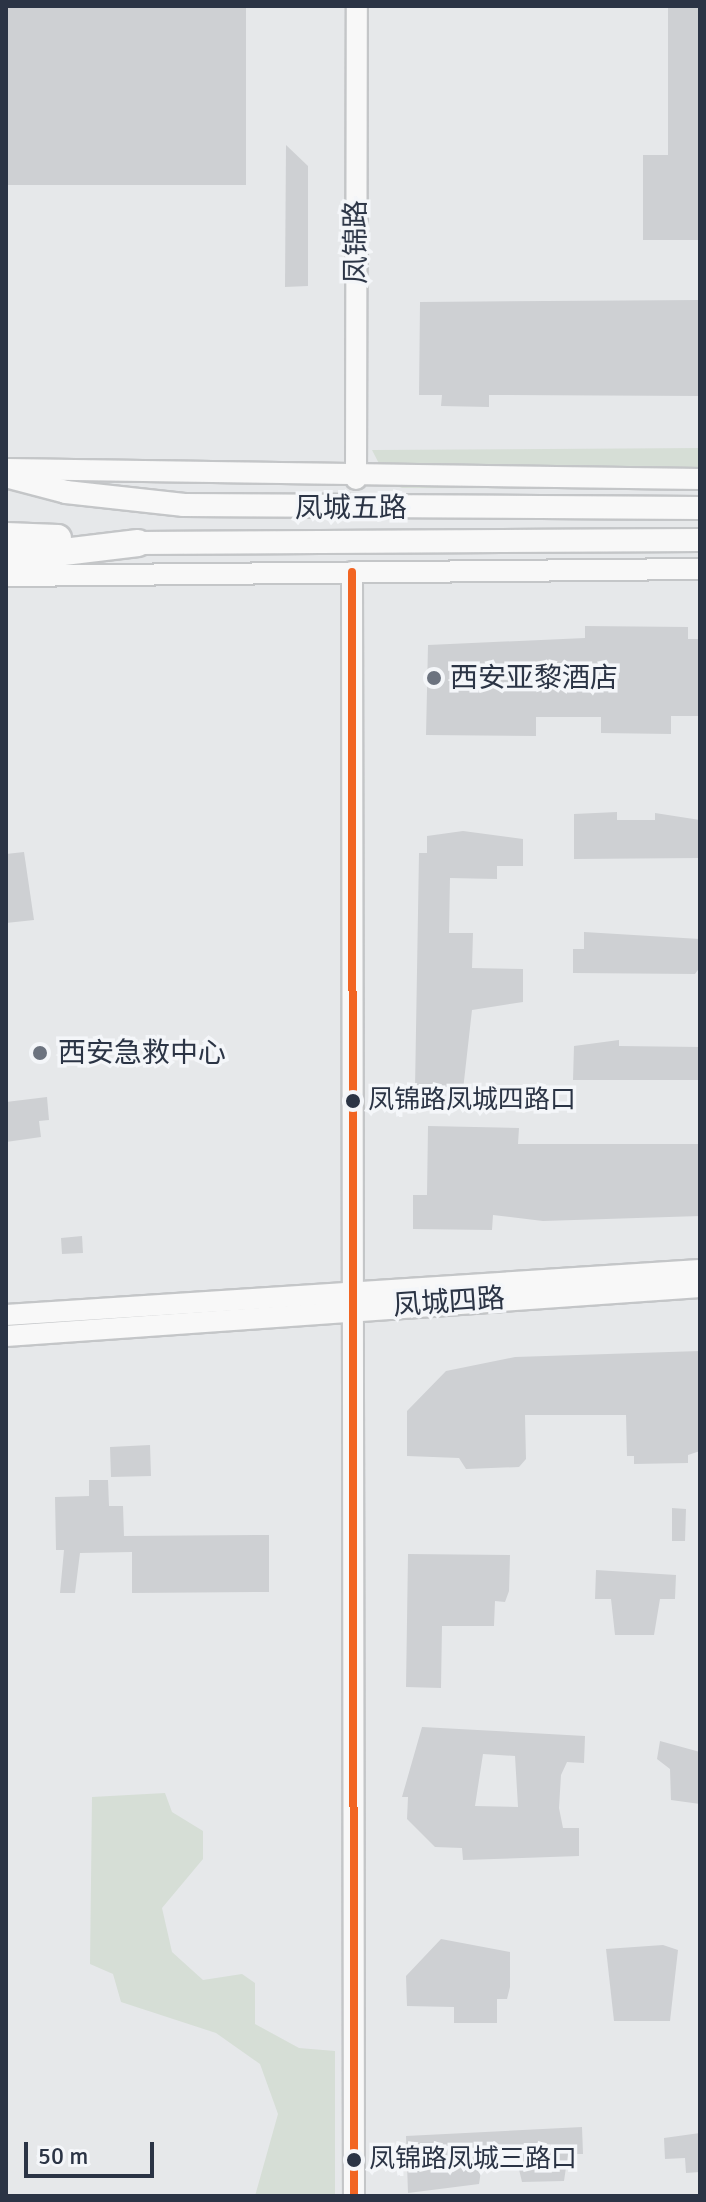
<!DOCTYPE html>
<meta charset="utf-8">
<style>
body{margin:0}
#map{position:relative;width:706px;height:2202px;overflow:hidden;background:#e6e8ea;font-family:Signika,"Noto Sans SC",sans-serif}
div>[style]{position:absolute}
.green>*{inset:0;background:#d6ded6}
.building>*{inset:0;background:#ced0d3}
.roads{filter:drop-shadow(2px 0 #c4c6c8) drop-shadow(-2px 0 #c4c6c8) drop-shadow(0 2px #c4c6c8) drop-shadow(0 -2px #c4c6c8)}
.secondary>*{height:20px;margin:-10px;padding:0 10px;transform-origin:10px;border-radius:10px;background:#f8f8f8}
.primary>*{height:22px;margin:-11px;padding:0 11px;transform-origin:11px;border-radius:11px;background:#f8f8f8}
.highway>*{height:26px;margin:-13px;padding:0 13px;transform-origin:13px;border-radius:13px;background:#f8f8f8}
.bus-1>*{height:8px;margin:-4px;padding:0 4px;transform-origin:4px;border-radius:4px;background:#f26522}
.dots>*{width:22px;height:22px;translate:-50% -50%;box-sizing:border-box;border:4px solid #f4f6f9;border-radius:50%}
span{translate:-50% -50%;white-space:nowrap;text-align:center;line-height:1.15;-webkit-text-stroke:7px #f4f6f9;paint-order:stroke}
.bus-label{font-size:26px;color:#2b3445}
.left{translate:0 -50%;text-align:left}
.street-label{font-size:28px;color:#2b3445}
.poi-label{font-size:28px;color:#2b3445}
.frame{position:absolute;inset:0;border:8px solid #2b3445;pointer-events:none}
.scale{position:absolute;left:24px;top:2142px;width:130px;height:36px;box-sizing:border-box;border:4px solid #2b3445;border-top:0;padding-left:10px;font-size:24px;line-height:28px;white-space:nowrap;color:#2b3445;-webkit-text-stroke:6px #f4f6f9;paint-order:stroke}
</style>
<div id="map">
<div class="green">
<i style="clip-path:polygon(700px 448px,700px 489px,402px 488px,389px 483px,372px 450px)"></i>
<i style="clip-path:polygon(165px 1793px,172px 1812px,203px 1831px,203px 1859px,162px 1908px,172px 1952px,203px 1980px,242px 1974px,255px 1983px,255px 2024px,299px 2048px,335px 2051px,335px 2196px,255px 2196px,278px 2114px,260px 2064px,216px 2033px,121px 2002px,113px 1974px,90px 1964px,92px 1797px)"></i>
</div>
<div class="building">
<i style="clip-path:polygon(6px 6px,246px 6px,246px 185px,6px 185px)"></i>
<i style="clip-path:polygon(668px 6px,700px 6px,700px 240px,643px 240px,643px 155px,668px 155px)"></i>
<i style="clip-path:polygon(286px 145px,308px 166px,308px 286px,285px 287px)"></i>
<i style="clip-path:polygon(700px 300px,700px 396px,489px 395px,489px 407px,441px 406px,442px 395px,419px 395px,420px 302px)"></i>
<i style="clip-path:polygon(585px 626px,688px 627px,688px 639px,700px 639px,700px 716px,671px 716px,671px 734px,601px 733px,601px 717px,536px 717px,536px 736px,426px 735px,428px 645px,585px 638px)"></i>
<i style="clip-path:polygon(617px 812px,617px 820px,655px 820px,655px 813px,700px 820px,700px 858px,574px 859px,574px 814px)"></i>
<i style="clip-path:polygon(463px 831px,523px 839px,523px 866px,497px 866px,497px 879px,450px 878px,449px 933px,473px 933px,472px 968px,523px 969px,523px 1002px,472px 1010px,463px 1090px,415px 1089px,419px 853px,427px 853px,427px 836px)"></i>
<i style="clip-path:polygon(24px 852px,34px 920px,6px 923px,6px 854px)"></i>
<i style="clip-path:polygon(584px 932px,700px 939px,700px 967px,695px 974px,573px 973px,573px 949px,584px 949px)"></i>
<i style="clip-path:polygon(619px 1040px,619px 1046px,700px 1047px,700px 1080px,573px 1080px,574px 1046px)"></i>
<i style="clip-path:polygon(47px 1097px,49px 1120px,39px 1121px,41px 1137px,6px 1142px,6px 1102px)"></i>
<i style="clip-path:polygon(428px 1126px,519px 1128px,518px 1144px,700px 1144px,700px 1216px,543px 1221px,493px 1215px,492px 1230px,413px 1229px,413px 1195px,427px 1195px)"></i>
<i style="clip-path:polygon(82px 1236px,83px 1253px,62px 1254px,61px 1238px)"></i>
<i style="clip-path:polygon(700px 1351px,700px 1451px,688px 1455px,688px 1463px,634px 1464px,634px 1456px,627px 1456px,626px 1415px,525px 1415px,526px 1459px,519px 1467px,466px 1469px,459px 1458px,407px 1456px,407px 1411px,446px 1371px,515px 1357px)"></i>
<i style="clip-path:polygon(150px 1445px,151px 1476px,111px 1477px,110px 1447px)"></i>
<i style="clip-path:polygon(89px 1480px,108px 1480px,109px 1506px,123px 1506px,124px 1536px,269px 1535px,269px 1592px,132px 1593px,132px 1552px,80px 1553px,75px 1593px,60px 1593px,64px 1550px,56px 1550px,55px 1497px,89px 1496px)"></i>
<i style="clip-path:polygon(672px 1508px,686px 1509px,685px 1541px,672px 1541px)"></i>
<i style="clip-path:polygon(408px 1554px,510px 1555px,509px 1591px,505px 1602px,495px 1601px,494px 1626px,442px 1626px,441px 1688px,406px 1687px)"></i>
<i style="clip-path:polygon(596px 1570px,676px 1575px,675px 1599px,660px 1599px,654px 1635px,615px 1635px,611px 1599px,595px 1599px)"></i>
<i style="clip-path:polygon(evenodd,422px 1727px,585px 1736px,584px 1763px,567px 1762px,561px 1775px,559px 1808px,563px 1828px,579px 1828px,579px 1856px,463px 1860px,462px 1848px,435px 1847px,407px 1819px,408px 1797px,402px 1797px,422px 1727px,483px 1754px,515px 1756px,518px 1807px,475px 1806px,483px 1754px)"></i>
<i style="clip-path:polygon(660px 1741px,700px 1752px,700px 1804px,671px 1800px,670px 1769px,657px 1759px)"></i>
<i style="clip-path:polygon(441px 1939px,510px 1952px,510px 1987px,507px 1999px,497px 1999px,497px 2023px,454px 2023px,454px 2007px,407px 2006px,406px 1976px)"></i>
<i style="clip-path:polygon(663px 1945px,678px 1950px,670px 2021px,614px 2021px,606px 1949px)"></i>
<i style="clip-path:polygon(582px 2127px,583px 2154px,568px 2154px,564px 2181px,522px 2182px,516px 2157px,483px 2158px,479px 2184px,408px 2193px,406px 2136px)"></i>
<i style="clip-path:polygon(700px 2133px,700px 2172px,686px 2173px,685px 2158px,665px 2159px,664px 2138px)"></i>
</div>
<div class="roads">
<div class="secondary">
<i style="left:6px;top:469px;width:694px;rotate:0.83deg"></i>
<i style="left:356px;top:479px;width:473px;rotate:-89.9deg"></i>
<i style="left:352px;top:572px;width:1624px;rotate:89.93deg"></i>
<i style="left:6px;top:576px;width:694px;rotate:-0.58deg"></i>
<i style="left:6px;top:1315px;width:695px;rotate:-3.71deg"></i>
<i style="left:6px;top:1336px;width:696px;rotate:-4.04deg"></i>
</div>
<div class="primary">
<i style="left:6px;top:476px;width:62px;rotate:14.9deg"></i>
<i style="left:66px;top:492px;width:119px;rotate:6.3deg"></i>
<i style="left:184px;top:505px;width:516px;rotate:0.33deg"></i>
<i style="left:138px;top:543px;width:562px;rotate:-0.31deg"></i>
</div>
<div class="highway">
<i style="left:6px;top:536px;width:52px;rotate:2.2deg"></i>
<i style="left:6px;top:559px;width:133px;rotate:-6.9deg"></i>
</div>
</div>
<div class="bus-1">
<i style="left:352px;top:572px;width:1624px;rotate:89.93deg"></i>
</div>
<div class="dots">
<i style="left:434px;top:678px;background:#6c737f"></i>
<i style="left:40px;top:1053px;background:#6c737f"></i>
<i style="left:353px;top:1101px;background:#2b3445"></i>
<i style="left:354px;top:2160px;background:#2b3445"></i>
</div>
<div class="bus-label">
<span class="left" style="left:368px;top:1101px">凤锦路凤城四路口</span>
<span class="left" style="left:369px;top:2160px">凤锦路凤城三路口</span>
</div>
<div class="street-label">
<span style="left:356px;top:242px;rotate:-90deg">凤锦路</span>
<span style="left:351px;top:508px">凤城五路</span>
<span style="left:449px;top:1302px;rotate:-4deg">凤城四路</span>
</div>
<div class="poi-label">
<span class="left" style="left:450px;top:678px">西安亚黎酒店</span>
<span class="left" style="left:58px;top:1053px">西安急救中心</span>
</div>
<div class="frame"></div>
<div class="scale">50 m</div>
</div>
